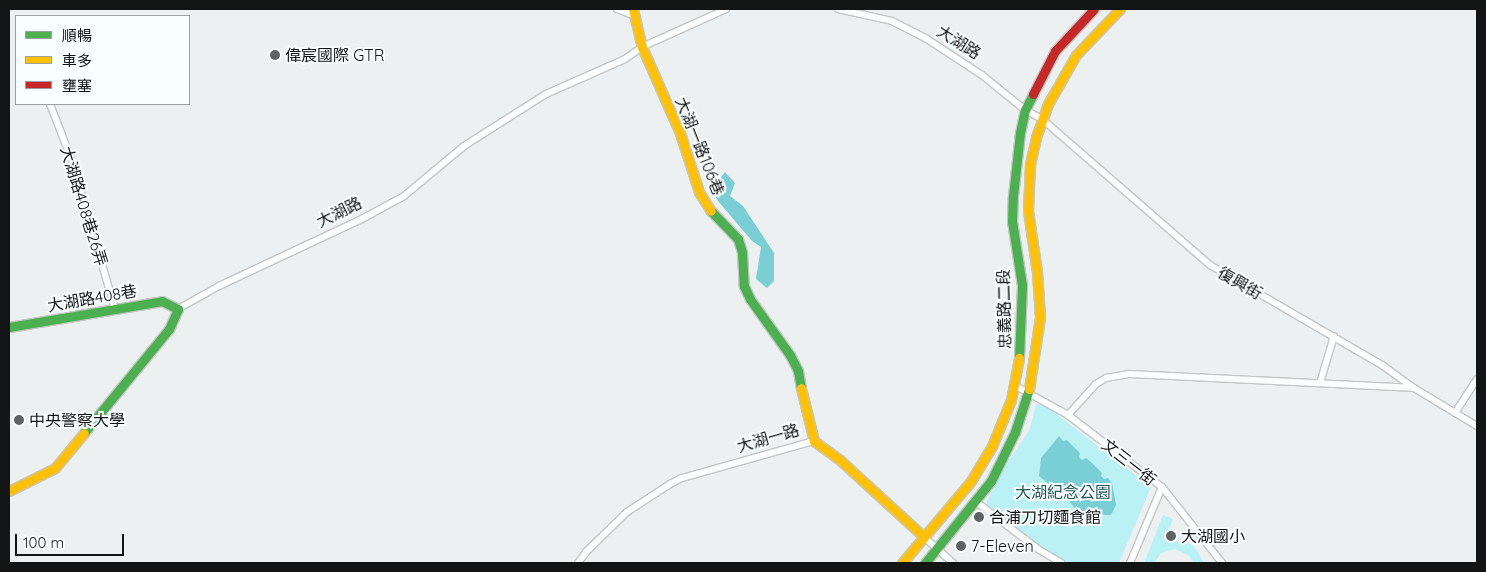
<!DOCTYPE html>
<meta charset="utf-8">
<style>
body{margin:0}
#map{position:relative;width:1486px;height:572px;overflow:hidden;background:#edf0f0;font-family:Quicksand,"Noto Sans TC",sans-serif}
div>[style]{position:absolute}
.green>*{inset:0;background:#baf1f4}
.water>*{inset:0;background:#7acfd5}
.roads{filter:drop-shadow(1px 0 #c4c6c6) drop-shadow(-1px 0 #c4c6c6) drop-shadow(0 1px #c4c6c6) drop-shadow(0 -1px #c4c6c6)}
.street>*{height:6px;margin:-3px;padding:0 3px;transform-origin:3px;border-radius:3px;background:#fcfdfd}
.fast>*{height:9px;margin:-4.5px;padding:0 4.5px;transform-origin:4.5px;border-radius:4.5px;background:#4caf50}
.slow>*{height:9px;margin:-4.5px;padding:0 4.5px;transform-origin:4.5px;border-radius:4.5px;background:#ffc107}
.jam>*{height:9px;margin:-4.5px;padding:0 4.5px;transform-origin:4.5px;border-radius:4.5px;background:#c62828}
.dots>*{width:14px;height:14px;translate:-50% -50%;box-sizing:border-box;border:2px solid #f9feff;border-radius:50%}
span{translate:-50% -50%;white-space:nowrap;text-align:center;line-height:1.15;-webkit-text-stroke:4px #f9feff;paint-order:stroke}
.street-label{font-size:16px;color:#131515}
.poi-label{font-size:16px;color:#131515}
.left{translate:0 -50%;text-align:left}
.park-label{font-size:16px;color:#26595c}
.frame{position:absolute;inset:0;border:10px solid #131515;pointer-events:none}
.legend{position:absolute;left:15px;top:15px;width:175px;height:90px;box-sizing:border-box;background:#f9feff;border:1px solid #9da1a1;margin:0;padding:6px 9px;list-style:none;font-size:15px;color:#131515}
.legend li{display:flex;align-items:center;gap:10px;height:25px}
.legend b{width:25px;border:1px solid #9da1a1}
.scale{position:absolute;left:15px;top:534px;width:109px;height:22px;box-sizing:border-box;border:2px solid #131515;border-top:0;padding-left:6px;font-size:15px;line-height:18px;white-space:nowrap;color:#131515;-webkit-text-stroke:4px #f9feff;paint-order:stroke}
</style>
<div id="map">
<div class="green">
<i style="clip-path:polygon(1042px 403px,1151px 487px,1119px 563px,1065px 563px,1016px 532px,987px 506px,987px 501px,1006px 465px,1029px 431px,1036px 405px)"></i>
<i style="clip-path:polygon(1163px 515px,1173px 519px,1165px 540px,1185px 541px,1194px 546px,1204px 563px,1194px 563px,1188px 555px,1175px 549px,1161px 553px,1154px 563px,1144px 563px)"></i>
</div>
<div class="water">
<i style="clip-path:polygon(725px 172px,735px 183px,730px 196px,743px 206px,774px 253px,774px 281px,767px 288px,756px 279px,761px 247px,752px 241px,718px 201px,712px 189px)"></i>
<i style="clip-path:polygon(1059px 436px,1063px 441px,1067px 440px,1080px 453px,1079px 457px,1082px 460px,1086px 458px,1093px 464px,1102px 473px,1101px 476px,1104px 479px,1108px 478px,1112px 483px,1116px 505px,1111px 515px,1079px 514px,1067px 498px,1063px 496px,1039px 476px,1041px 458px)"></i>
</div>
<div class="roads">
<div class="street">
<i style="left:617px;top:9px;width:17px;rotate:21deg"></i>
<i style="left:838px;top:9px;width:55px;rotate:12.5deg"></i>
<i style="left:892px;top:21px;width:39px;rotate:27deg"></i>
<i style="left:927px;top:39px;width:66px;rotate:33.2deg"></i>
<i style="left:982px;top:75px;width:55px;rotate:39.1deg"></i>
<i style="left:1025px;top:110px;width:19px;rotate:28deg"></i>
<i style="left:1042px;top:119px;width:223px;rotate:41deg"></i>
<i style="left:1210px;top:265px;width:199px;rotate:30.2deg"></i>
<i style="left:1382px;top:365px;width:39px;rotate:36deg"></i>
<i style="left:1414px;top:388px;width:74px;rotate:31.1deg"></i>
<i style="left:50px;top:104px;width:61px;rotate:68.9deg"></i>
<i style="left:72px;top:161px;width:154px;rotate:73.8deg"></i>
<i style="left:178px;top:309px;width:47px;rotate:-29.3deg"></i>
<i style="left:219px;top:286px;width:156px;rotate:-25.1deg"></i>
<i style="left:360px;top:220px;width:50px;rotate:-28.6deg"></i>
<i style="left:404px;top:196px;width:78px;rotate:-39.8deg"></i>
<i style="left:464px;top:146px;width:97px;rotate:-32.4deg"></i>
<i style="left:546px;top:94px;width:86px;rotate:-23.9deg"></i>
<i style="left:625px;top:59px;width:21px;rotate:-35deg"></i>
<i style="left:642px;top:47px;width:92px;rotate:-24.3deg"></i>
<i style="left:1320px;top:383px;width:49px;rotate:-73.4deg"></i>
<i style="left:1014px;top:385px;width:62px;rotate:29.1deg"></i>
<i style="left:1068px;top:415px;width:118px;rotate:37.5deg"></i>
<i style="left:1162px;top:487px;width:97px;rotate:51.7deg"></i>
<i style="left:1455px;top:413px;width:40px;rotate:-57.1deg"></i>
<i style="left:1068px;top:415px;width:42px;rotate:-47.9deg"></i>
<i style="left:1096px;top:384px;width:12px;rotate:-31deg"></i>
<i style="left:1106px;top:378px;width:22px;rotate:-10deg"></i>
<i style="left:1128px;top:374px;width:285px;rotate:2.8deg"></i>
<i style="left:975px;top:501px;width:79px;rotate:37.3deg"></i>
<i style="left:1038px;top:549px;width:27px;rotate:31deg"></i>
<i style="left:924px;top:537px;width:39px;rotate:42deg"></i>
<i style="left:578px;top:563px;width:14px;rotate:-54deg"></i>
<i style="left:586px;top:552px;width:57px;rotate:-44.3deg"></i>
<i style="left:627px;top:512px;width:51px;rotate:-33.1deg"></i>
<i style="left:670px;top:484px;width:13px;rotate:-27deg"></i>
<i style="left:682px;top:478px;width:137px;rotate:-15.7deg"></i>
<i style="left:1130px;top:563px;width:82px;rotate:-67.2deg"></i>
</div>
<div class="fast">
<i style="left:711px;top:211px;width:39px;rotate:46deg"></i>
<i style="left:738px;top:239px;width:14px;rotate:73deg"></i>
<i style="left:742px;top:252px;width:34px;rotate:87deg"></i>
<i style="left:744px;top:286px;width:14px;rotate:65deg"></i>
<i style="left:750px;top:299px;width:69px;rotate:54.5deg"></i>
<i style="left:790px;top:355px;width:18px;rotate:63deg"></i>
<i style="left:798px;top:371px;width:17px;rotate:80deg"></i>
<i style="left:9px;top:327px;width:155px;rotate:-9.6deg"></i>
<i style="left:162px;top:301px;width:18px;rotate:27deg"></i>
<i style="left:178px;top:309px;width:22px;rotate:114deg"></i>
<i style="left:169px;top:329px;width:134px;rotate:129.3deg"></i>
<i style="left:1019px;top:358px;width:73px;rotate:-87.6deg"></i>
<i style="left:1022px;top:285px;width:65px;rotate:-98.9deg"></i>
<i style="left:1012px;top:221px;width:25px;rotate:-88deg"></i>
<i style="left:1013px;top:196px;width:63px;rotate:-83.7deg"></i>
<i style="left:1020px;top:133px;width:24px;rotate:-78deg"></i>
<i style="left:1025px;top:110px;width:18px;rotate:-63deg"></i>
<i style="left:925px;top:563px;width:105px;rotate:-51.2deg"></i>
<i style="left:991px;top:481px;width:55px;rotate:-63.9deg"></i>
<i style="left:1015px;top:432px;width:45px;rotate:-72deg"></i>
</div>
<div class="slow">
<i style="left:633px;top:9px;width:39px;rotate:77deg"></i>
<i style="left:642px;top:47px;width:94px;rotate:66.2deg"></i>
<i style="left:680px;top:133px;width:62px;rotate:72.1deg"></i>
<i style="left:699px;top:192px;width:22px;rotate:58deg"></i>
<i style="left:801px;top:388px;width:55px;rotate:76.2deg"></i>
<i style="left:814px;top:441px;width:32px;rotate:36deg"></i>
<i style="left:840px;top:460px;width:114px;rotate:42.5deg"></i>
<i style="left:1029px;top:389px;width:73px;rotate:-81.3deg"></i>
<i style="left:1040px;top:317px;width:45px;rotate:-93.8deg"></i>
<i style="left:1037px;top:272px;width:62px;rotate:-98.4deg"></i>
<i style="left:1028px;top:211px;width:47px;rotate:-87.6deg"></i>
<i style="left:1030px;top:164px;width:28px;rotate:-77deg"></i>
<i style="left:1036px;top:137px;width:35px;rotate:-70deg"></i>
<i style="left:1048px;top:104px;width:56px;rotate:-60.3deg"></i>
<i style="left:1076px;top:55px;width:64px;rotate:-46.3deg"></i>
<i style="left:9px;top:491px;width:51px;rotate:-26.6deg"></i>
<i style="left:55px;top:468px;width:45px;rotate:-50.4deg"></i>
<i style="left:902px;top:563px;width:107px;rotate:-49.9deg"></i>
<i style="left:971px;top:481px;width:41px;rotate:-59deg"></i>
<i style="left:992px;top:446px;width:50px;rotate:-67.6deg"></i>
<i style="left:1011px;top:400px;width:43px;rotate:-79.2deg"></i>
</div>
<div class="jam">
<i style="left:1033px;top:94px;width:48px;rotate:-62.9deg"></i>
<i style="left:1055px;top:51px;width:57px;rotate:-47.1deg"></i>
</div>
</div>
<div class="dots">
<i style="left:275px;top:55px;background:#5f6262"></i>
<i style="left:19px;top:420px;background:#5f6262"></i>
<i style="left:979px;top:517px;background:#5f6262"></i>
<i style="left:1171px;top:536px;background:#5f6262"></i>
<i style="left:961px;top:546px;background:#5f6262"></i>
</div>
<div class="street-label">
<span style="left:959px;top:42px;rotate:32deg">大湖路</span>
<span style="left:700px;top:146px;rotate:68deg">大湖一路106巷</span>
<span style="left:84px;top:206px;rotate:73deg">大湖路408巷26弄</span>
<span style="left:339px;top:212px;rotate:-26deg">大湖路</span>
<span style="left:1240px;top:283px;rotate:30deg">復興街</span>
<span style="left:92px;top:298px;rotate:-10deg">大湖路408巷</span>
<span style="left:1004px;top:309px;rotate:-91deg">忠義路二段</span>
<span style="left:768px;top:438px;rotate:-16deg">大湖一路</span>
<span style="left:1129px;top:462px;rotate:38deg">文三一街</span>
</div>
<div class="poi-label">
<span class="left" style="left:285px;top:55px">偉宸國際 GTR</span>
<span class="left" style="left:29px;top:420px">中央警察大學</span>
<span class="left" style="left:989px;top:517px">合浦刀切麵食館</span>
<span class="left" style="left:1181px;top:536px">大湖國小</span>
<span class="left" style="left:971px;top:546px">7-Eleven</span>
</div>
<div class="park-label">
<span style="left:1063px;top:492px">大湖紀念公園</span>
</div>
<div class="frame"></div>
<ul class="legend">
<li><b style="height:6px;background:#4caf50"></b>順暢</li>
<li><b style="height:6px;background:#ffc107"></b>車多</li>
<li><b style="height:6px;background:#c62828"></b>壅塞</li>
</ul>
<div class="scale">100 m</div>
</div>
